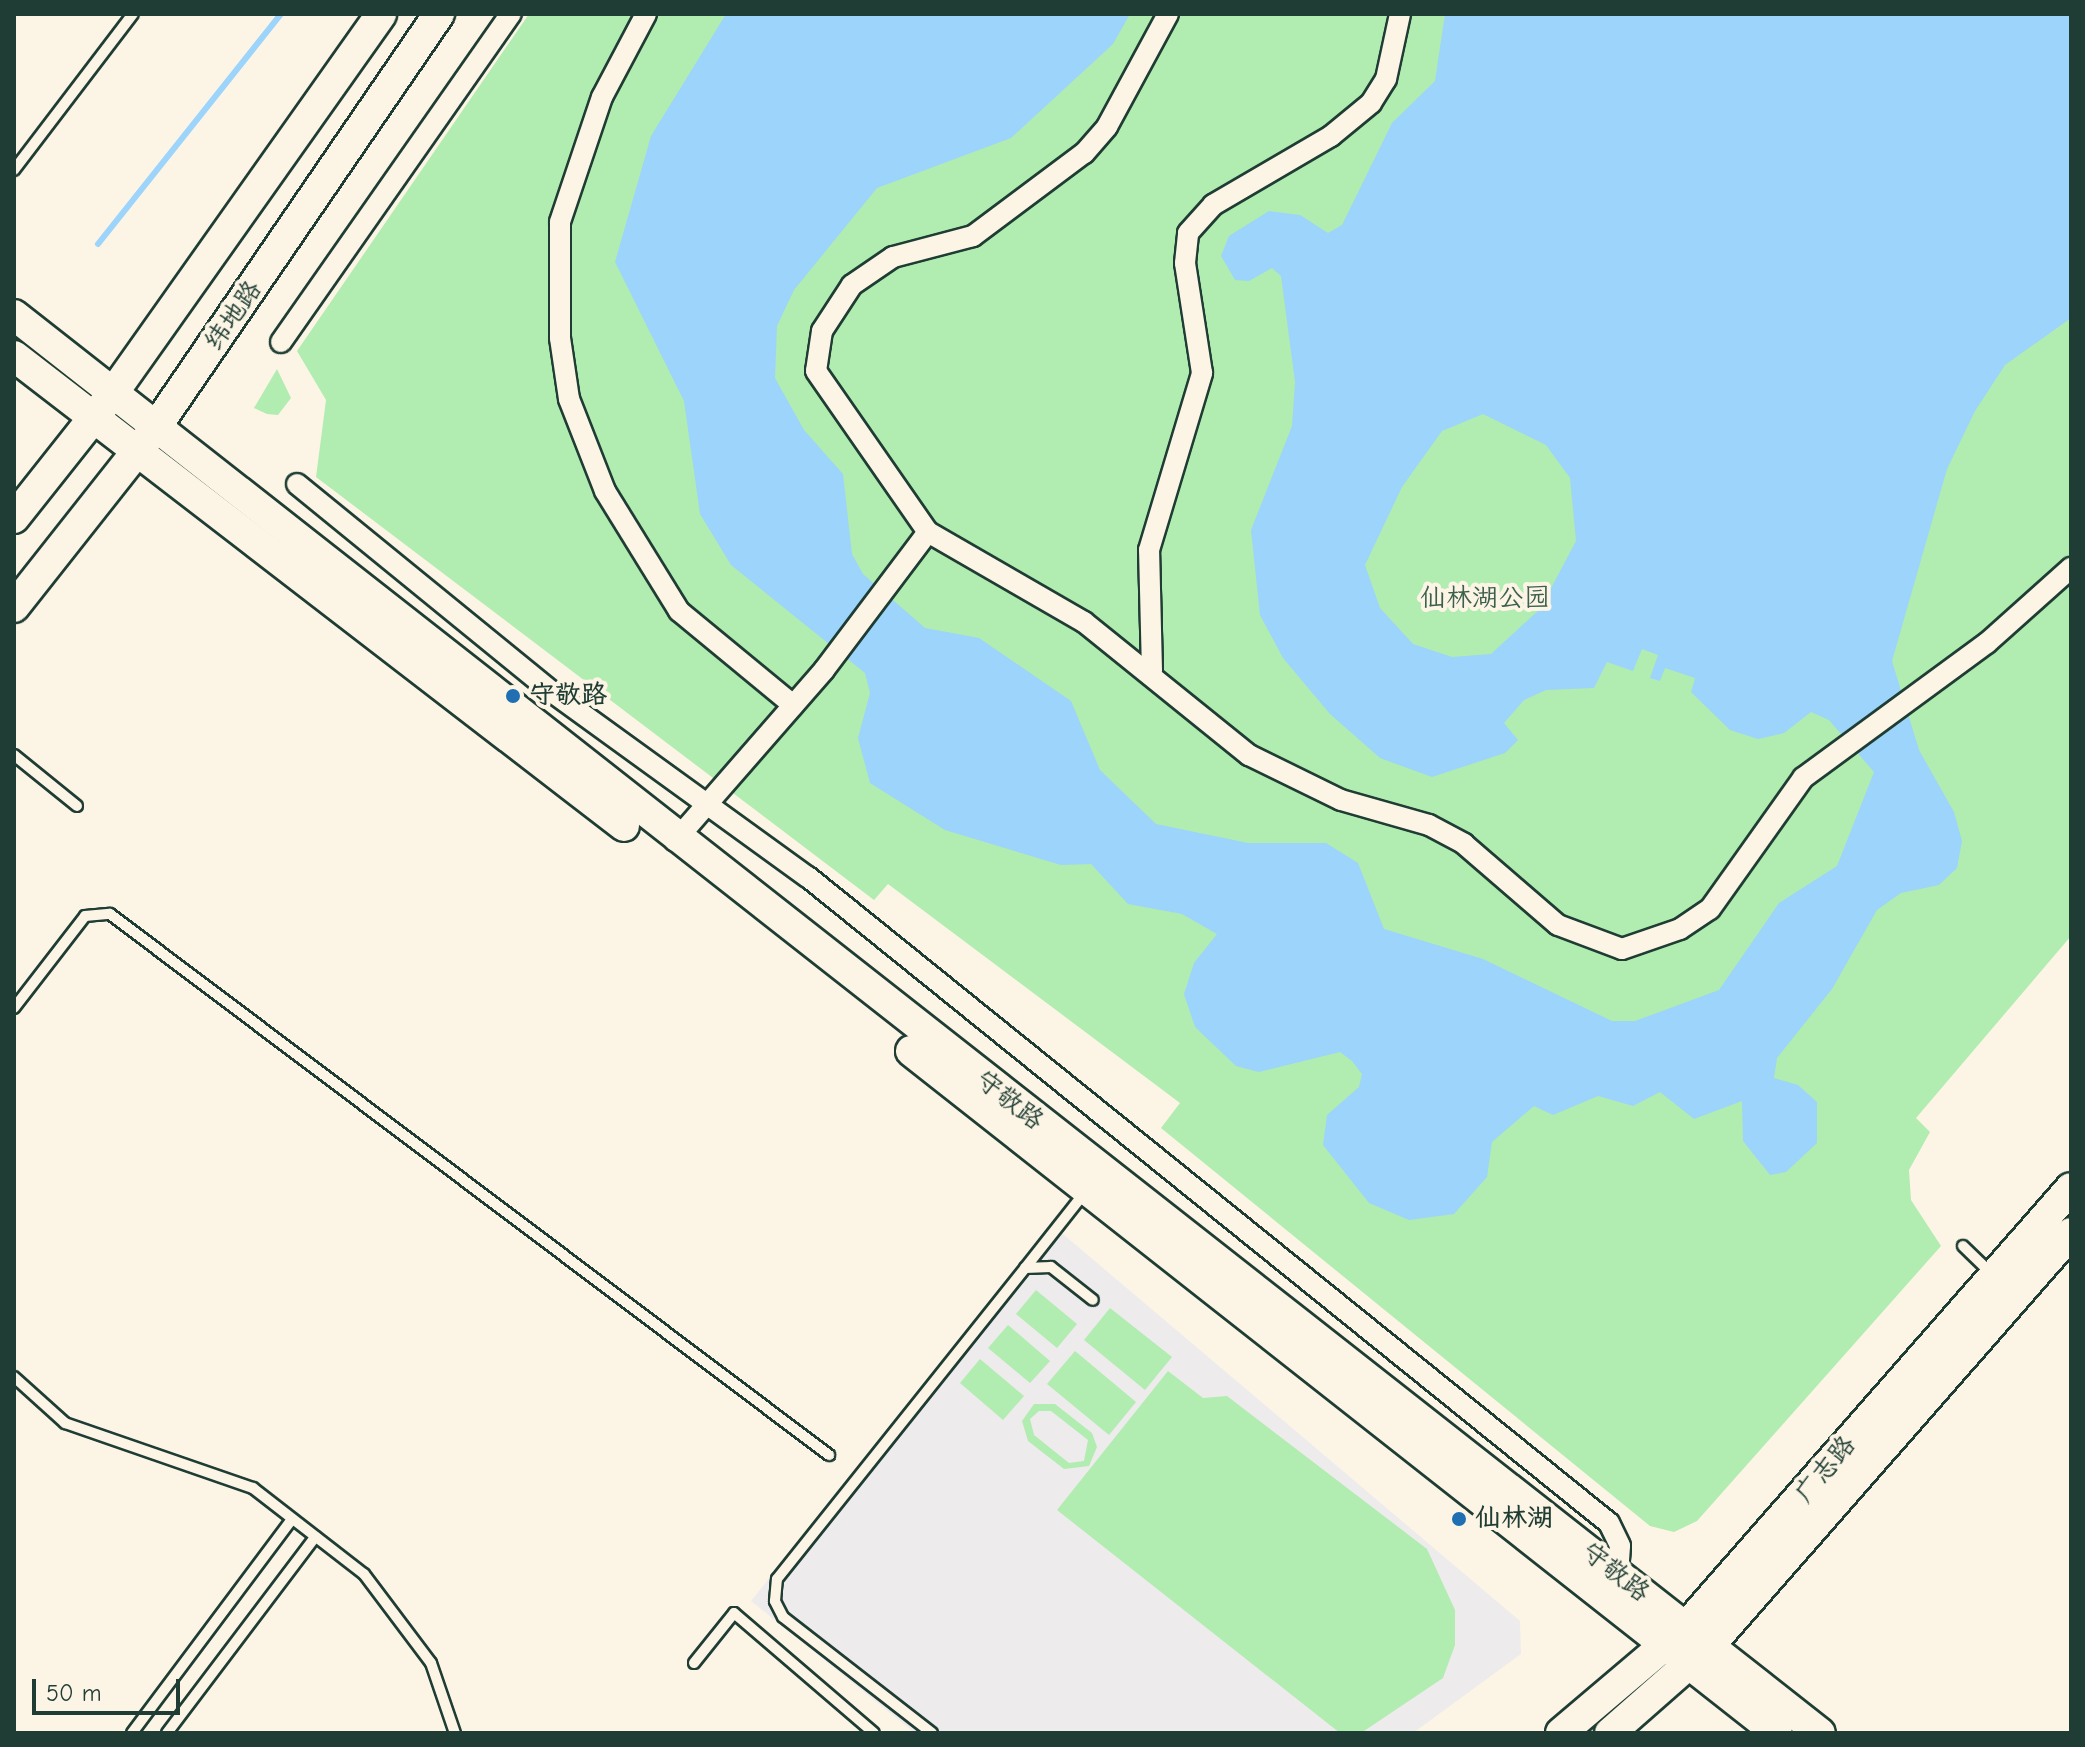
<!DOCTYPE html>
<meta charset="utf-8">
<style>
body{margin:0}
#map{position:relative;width:2085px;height:1747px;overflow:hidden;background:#fcf5e5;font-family:"Comic Neue","LXGW WenKai TC",sans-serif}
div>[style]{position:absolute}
.built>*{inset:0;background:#eeebec}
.green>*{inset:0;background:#b1ecb0}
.water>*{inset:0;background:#9cd4fb}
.stream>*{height:6px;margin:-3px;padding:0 3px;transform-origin:3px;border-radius:3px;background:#9cd4fb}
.roads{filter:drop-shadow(2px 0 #1f3d34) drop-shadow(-2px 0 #1f3d34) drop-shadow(0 2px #1f3d34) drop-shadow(0 -2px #1f3d34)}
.lane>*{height:10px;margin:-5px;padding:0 5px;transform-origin:5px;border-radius:5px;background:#fcf5e5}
.street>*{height:20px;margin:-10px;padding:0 10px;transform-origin:10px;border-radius:10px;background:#fcf5e5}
.secondary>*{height:30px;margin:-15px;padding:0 15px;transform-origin:15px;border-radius:15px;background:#fcf5e5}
.dots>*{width:22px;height:22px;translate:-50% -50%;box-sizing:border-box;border:4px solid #fcf5e5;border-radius:50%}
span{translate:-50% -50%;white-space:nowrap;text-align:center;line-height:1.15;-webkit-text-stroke:8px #fcf5e5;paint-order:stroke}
.street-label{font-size:26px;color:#1f3d34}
.park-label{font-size:26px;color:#3c604d}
.poi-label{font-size:26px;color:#1f3d34;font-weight:700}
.left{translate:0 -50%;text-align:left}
.frame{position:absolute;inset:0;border:16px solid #1f3d34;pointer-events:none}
.scale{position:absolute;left:32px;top:1679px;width:148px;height:36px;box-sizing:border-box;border:4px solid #1f3d34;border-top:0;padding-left:10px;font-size:24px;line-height:28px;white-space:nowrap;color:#1f3d34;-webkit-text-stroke:6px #fcf5e5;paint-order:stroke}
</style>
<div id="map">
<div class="built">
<i style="clip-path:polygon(1057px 1229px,1520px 1621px,1521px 1654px,1413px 1733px,915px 1733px,751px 1601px,1046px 1233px)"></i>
</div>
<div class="green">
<i style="clip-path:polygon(529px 14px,2071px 14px,2071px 936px,1916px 1118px,1930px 1132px,1909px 1170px,1911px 1200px,1941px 1246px,1697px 1521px,1674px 1532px,1650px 1526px,1161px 1128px,1180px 1103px,888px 884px,874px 900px,316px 477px,326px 400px,297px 351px)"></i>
<i style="clip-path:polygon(277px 369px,291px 398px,278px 415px,267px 414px,254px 408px)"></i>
<i style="clip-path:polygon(1036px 1290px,1077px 1324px,1057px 1348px,1016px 1314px)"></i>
<i style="clip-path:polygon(1110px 1308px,1172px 1357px,1145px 1390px,1084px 1340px)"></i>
<i style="clip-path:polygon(1008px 1325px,1050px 1361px,1030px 1383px,988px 1348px)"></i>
<i style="clip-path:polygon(1075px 1351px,1136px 1402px,1109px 1435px,1047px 1384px)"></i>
<i style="clip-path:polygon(980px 1359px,1024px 1396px,1003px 1420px,960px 1383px)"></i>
<i style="clip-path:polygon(1168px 1371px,1203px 1398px,1227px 1396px,1427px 1549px,1455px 1610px,1455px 1645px,1443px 1678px,1361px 1733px,1340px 1733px,1057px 1510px)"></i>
<i style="clip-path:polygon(evenodd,1034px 1404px,1055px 1404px,1092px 1433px,1097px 1447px,1089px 1466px,1064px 1469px,1028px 1441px,1022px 1421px,1034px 1404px,1039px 1411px,1051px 1411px,1088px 1440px,1084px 1461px,1069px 1463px,1034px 1435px,1030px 1419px,1039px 1411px)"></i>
</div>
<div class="water">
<i style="clip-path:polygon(evenodd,726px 14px,1130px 14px,1113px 44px,1011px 138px,877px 188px,794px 290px,777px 326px,775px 378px,804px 430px,843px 474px,852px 554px,863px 574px,925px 628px,979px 638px,1071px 701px,1100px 770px,1156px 824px,1248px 843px,1326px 843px,1358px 863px,1384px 929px,1483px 959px,1612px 1021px,1635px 1021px,1719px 990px,1779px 903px,1837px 866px,1874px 772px,1829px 720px,1811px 712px,1784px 733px,1758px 739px,1730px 730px,1691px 692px,1695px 678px,1665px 668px,1660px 681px,1650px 678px,1658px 655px,1642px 649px,1633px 671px,1607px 662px,1594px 688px,1546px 690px,1524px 700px,1504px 723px,1518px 740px,1505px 753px,1432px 777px,1380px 758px,1330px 714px,1283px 658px,1260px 615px,1251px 530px,1292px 426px,1295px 382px,1281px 276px,1272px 268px,1249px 281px,1235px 280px,1221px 256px,1229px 236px,1269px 211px,1300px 215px,1328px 233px,1342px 225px,1392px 123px,1435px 81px,1445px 14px,2071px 14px,2071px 318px,2005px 365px,1975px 411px,1947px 469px,1892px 661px,1919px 750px,1954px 812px,1962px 841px,1957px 868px,1939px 885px,1901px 893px,1877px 910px,1832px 989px,1777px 1058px,1774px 1078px,1798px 1085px,1817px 1102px,1817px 1143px,1786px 1172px,1770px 1175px,1743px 1141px,1742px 1101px,1694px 1119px,1660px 1092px,1633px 1106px,1598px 1096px,1553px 1115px,1534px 1106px,1492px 1142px,1487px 1177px,1454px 1214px,1409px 1220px,1369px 1203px,1323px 1145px,1327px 1115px,1359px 1087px,1362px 1074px,1352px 1061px,1340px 1052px,1259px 1072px,1236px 1066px,1195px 1027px,1184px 994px,1194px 963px,1217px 934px,1182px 914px,1128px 904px,1091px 864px,1061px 865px,945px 830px,870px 783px,858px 738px,870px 693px,865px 673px,731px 565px,700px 514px,684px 401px,615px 262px,651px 136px,726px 14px,1483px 414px,1546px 445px,1570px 478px,1576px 541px,1540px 609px,1491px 654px,1452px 657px,1413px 644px,1380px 608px,1365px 565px,1402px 487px,1442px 431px,1483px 414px)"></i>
</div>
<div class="stream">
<i style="left:98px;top:244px;width:294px;rotate:-51.5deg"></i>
</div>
<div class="roads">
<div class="lane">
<i style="left:14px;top:170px;width:196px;rotate:-52.7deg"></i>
<i style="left:14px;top:755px;width:81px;rotate:39deg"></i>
<i style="left:14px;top:1008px;width:116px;rotate:-52.3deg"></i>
<i style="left:85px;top:916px;width:25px;rotate:-5deg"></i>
<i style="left:110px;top:914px;width:900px;rotate:36.96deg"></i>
<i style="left:1963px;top:1246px;width:39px;rotate:44deg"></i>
<i style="left:1026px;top:1267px;width:97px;rotate:-51.7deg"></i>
<i style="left:14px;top:1377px;width:69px;rotate:42deg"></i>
<i style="left:65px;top:1423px;width:199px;rotate:19.1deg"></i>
<i style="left:253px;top:1488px;width:140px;rotate:37.8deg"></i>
<i style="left:364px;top:1574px;width:111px;rotate:53deg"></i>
<i style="left:431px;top:1663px;width:74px;rotate:71.1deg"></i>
<i style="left:694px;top:1663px;width:64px;rotate:-51.3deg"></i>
<i style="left:734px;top:1613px;width:184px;rotate:40.6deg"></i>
<i style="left:132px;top:1733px;width:267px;rotate:-53.2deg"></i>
<i style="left:167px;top:1733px;width:246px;rotate:-52.9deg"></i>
<i style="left:932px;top:1733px;width:189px;rotate:-142.1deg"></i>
<i style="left:783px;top:1617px;width:18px;rotate:-117deg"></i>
<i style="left:775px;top:1601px;width:22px;rotate:-85deg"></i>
<i style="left:777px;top:1579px;width:398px;rotate:-51.4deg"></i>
<i style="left:1025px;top:1268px;width:26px;rotate:-2deg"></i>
<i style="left:1051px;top:1267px;width:53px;rotate:38.2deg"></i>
</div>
<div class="street">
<i style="left:646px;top:14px;width:94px;rotate:117.9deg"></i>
<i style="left:602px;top:97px;width:132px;rotate:108.6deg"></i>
<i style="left:560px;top:222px;width:116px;rotate:90deg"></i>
<i style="left:560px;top:338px;width:62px;rotate:81.6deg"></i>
<i style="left:569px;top:399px;width:99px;rotate:68.6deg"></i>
<i style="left:605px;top:491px;width:141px;rotate:58.3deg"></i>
<i style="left:679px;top:611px;width:148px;rotate:39.5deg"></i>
<i style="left:1168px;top:14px;width:128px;rotate:118.4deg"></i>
<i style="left:1107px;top:127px;width:35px;rotate:131deg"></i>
<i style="left:1084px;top:153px;width:139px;rotate:143.2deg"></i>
<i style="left:973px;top:236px;width:83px;rotate:165.3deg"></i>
<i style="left:893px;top:257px;width:50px;rotate:145.7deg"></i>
<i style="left:852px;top:285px;width:55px;rotate:123.1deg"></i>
<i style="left:822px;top:331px;width:40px;rotate:98.5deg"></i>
<i style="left:816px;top:371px;width:196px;rotate:55.2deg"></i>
<i style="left:928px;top:532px;width:180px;rotate:30deg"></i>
<i style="left:1084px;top:622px;width:212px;rotate:38.9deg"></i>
<i style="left:1249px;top:755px;width:102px;rotate:26.1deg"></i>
<i style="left:1341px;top:800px;width:91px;rotate:15.9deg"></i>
<i style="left:1429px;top:825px;width:40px;rotate:28deg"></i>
<i style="left:1464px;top:844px;width:124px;rotate:40.8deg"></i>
<i style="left:1558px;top:925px;width:68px;rotate:20.6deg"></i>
<i style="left:1622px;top:949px;width:61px;rotate:-19deg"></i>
<i style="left:1680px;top:929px;width:36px;rotate:-34deg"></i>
<i style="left:1710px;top:909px;width:161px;rotate:-54.6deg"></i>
<i style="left:1803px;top:778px;width:228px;rotate:-36.3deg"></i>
<i style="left:1987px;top:643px;width:113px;rotate:-41.8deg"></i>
<i style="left:281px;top:342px;width:401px;rotate:-55deg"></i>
<i style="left:297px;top:484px;width:329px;rotate:39.2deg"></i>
<i style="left:552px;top:692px;width:316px;rotate:35.9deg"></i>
<i style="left:808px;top:877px;width:1029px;rotate:38.89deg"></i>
<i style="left:1609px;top:1523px;width:25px;rotate:64deg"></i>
<i style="left:1620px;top:1546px;width:29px;rotate:94deg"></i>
<i style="left:1152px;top:671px;width:121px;rotate:-91.4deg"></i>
<i style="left:1149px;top:550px;width:185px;rotate:-73.3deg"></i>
<i style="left:1202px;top:373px;width:111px;rotate:-98.8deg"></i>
<i style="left:1185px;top:263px;width:30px;rotate:-84deg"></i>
<i style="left:1188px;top:233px;width:38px;rotate:-48deg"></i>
<i style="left:1213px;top:205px;width:137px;rotate:-30.3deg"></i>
<i style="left:1331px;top:136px;width:52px;rotate:-39.5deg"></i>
<i style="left:1371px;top:103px;width:28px;rotate:-58deg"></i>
<i style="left:1386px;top:79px;width:66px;rotate:-77.8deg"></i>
<i style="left:675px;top:841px;width:227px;rotate:-48.9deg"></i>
<i style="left:824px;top:670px;width:173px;rotate:-53deg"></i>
</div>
<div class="secondary">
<i style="left:14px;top:315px;width:2296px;rotate:38.14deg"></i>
<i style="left:14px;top:356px;width:770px;rotate:37.61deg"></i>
<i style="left:14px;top:518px;width:159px;rotate:-51.6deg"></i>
<i style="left:113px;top:393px;width:464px;rotate:-54.7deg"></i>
<i style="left:14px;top:607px;width:229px;rotate:-51.7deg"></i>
<i style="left:156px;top:427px;width:501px;rotate:-55.58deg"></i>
<i style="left:911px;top:1051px;width:1102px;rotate:38.22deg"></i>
<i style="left:1561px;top:1733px;width:162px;rotate:-40.3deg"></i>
<i style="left:1685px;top:1628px;width:585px;rotate:-48.74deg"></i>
<i style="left:1610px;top:1733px;width:132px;rotate:-41.3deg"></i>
<i style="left:1709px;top:1646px;width:549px;rotate:-48.77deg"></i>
</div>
</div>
<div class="dots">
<i style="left:513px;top:696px;background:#1f6fb2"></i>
<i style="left:1459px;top:1519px;background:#1f6fb2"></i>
</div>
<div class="street-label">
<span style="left:234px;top:316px;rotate:-55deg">纬地路</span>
<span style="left:1009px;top:1101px;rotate:38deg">守敬路</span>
<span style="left:1826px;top:1470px;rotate:-50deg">广志路</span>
<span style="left:1615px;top:1573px;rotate:38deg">守敬路</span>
</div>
<div class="park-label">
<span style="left:1485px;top:599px">仙林湖公园</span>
</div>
<div class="poi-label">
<span class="left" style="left:529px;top:696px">守敬路</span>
<span class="left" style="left:1475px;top:1519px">仙林湖</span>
</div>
<div class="frame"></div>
<div class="scale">50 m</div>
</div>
